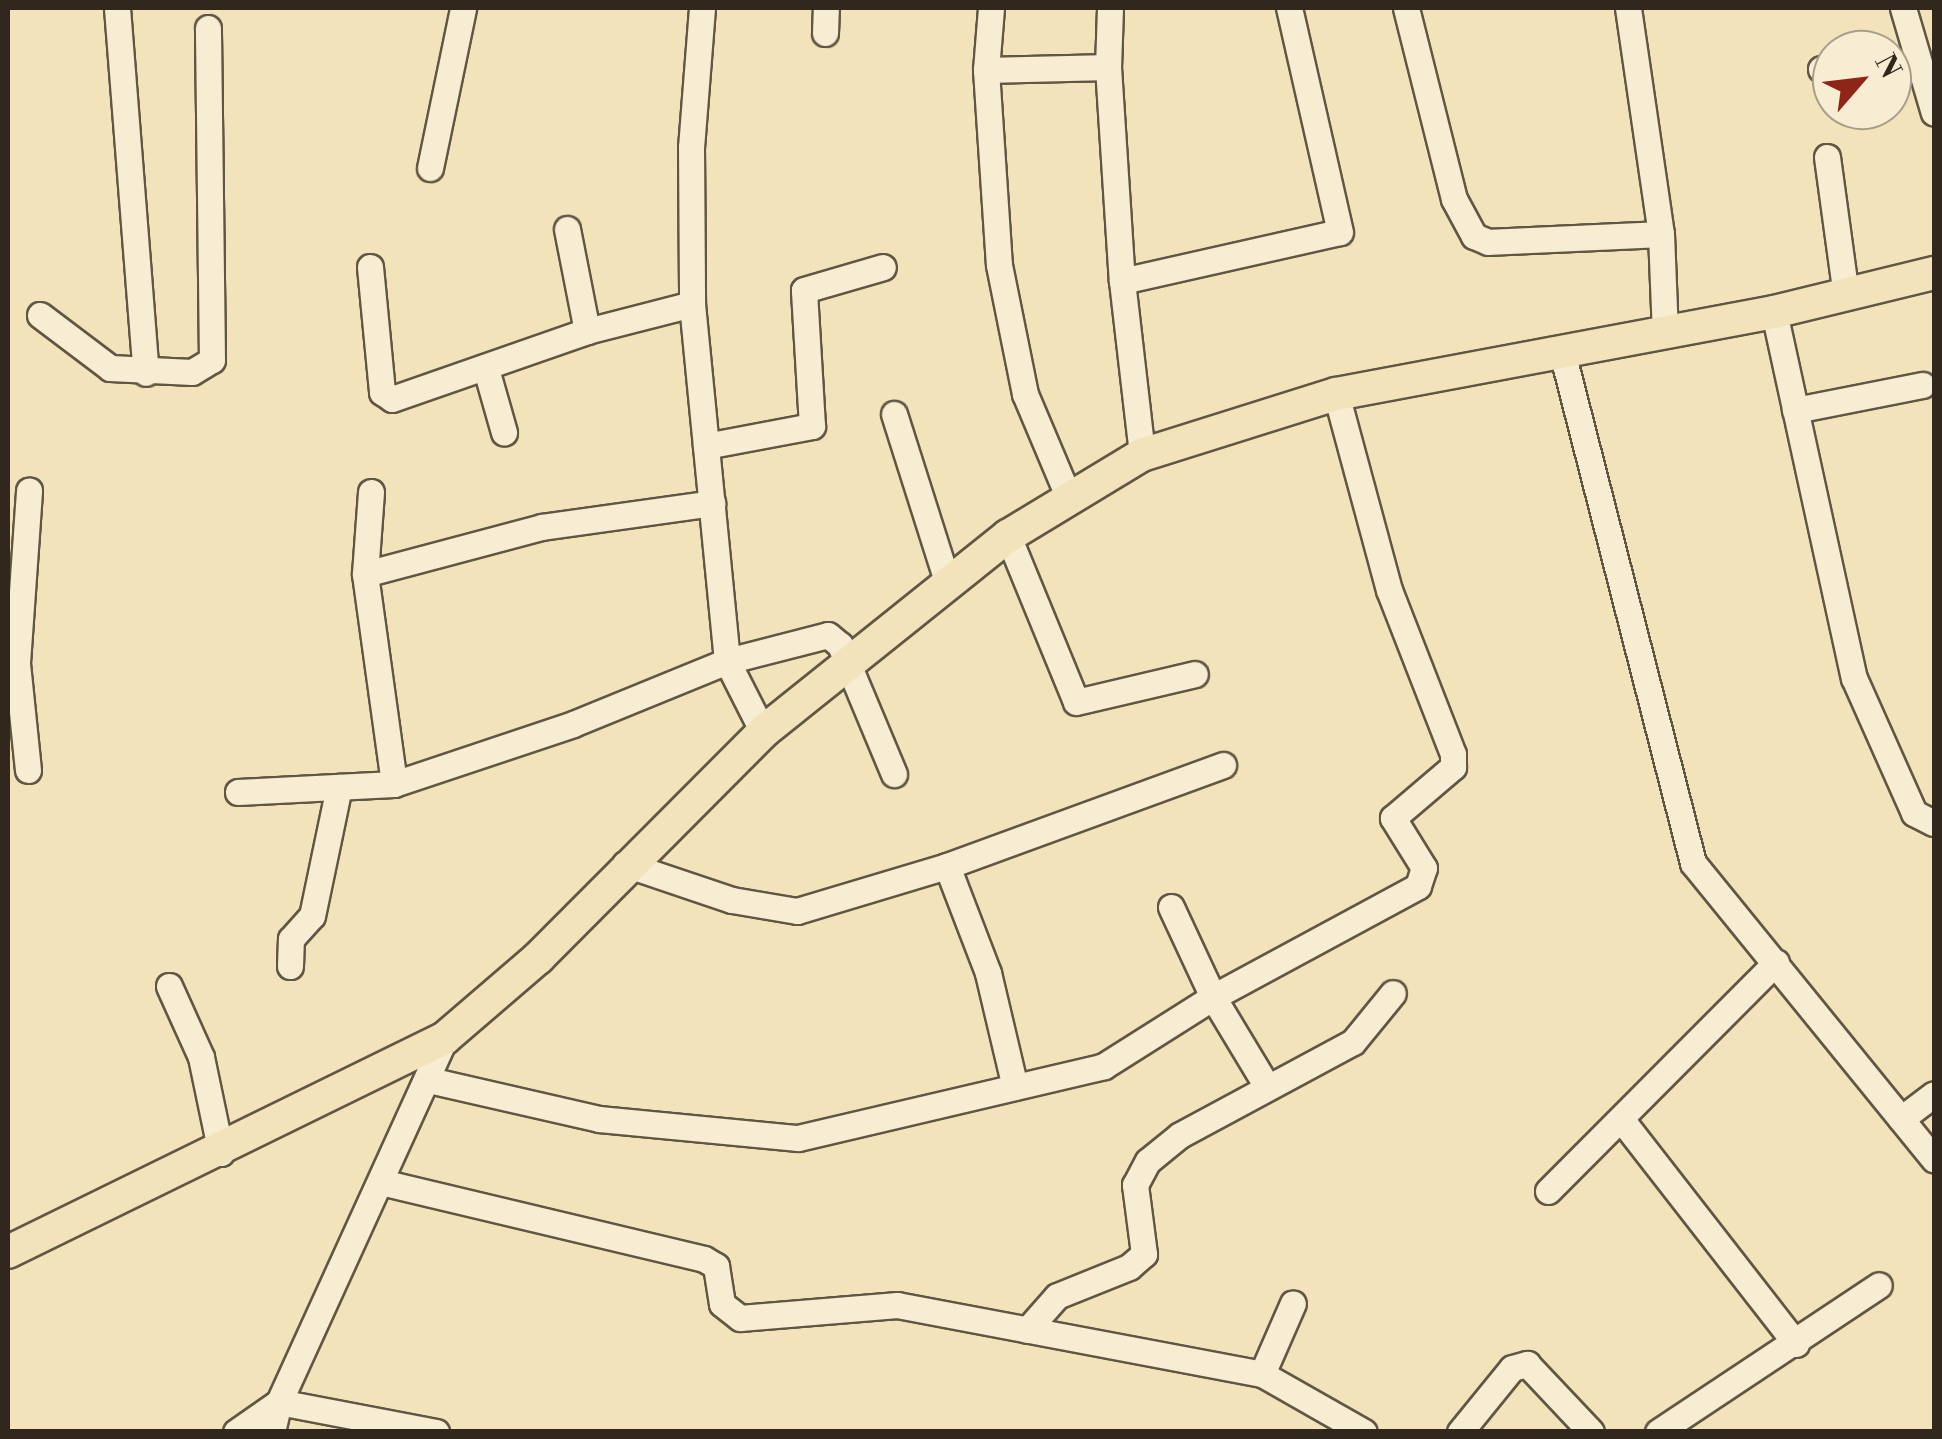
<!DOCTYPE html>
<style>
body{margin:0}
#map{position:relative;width:1942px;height:1439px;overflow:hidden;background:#f2e3ba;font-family:"Libre Bodoni",serif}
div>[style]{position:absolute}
.roads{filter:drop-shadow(2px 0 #615644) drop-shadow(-2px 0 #615644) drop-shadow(0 2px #615644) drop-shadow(0 -2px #615644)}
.minor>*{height:25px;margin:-12.5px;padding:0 12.5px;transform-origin:12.5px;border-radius:12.5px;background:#f7edd2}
.major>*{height:32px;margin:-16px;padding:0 16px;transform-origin:16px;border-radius:16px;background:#f2e3ba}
span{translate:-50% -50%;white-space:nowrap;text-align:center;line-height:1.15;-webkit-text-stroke:8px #f7edd2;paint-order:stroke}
.frame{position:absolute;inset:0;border:10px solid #31271d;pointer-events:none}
.north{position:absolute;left:1812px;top:30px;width:100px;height:100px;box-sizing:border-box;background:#f7edd2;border:2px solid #a89e8a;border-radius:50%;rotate:62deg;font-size:28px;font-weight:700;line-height:40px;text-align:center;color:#31271d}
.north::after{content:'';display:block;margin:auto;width:35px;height:45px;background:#8f2418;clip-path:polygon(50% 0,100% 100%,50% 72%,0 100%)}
</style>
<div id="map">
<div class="roads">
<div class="minor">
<i style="left:117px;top:8px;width:366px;rotate:85.5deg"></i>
<i style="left:702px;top:8px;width:139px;rotate:94.5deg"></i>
<i style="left:691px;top:147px;width:157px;rotate:89.6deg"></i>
<i style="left:692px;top:304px;width:359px;rotate:84.4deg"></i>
<i style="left:727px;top:661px;width:80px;rotate:63.1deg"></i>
<i style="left:991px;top:8px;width:62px;rotate:94.6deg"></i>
<i style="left:986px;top:70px;width:195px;rotate:86.2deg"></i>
<i style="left:999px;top:265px;width:132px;rotate:78.6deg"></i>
<i style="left:1025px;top:394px;width:113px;rotate:67.1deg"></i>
<i style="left:1110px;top:8px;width:59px;rotate:91.9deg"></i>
<i style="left:1108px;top:67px;width:214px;rotate:86.3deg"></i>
<i style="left:1122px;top:281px;width:175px;rotate:83.4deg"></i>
<i style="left:1406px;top:8px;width:197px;rotate:75.9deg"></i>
<i style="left:1454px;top:199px;width:42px;rotate:61.6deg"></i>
<i style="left:1474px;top:236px;width:15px;rotate:23deg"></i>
<i style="left:1488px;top:242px;width:173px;rotate:-2.6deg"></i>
<i style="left:1628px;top:8px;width:228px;rotate:81.7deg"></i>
<i style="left:1661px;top:234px;width:98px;rotate:87.7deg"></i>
<i style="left:1903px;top:8px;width:109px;rotate:73.6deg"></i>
<i style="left:825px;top:33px;width:25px;rotate:-88deg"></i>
<i style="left:1821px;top:69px;width:11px;rotate:-15deg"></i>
<i style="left:986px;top:70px;width:122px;rotate:-1.4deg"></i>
<i style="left:1827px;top:157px;width:139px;rotate:82.2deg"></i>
<i style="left:430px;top:168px;width:163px;rotate:-78.3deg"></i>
<i style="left:567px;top:229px;width:104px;rotate:78.9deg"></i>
<i style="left:370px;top:267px;width:126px;rotate:84.5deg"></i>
<i style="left:382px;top:392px;width:12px;rotate:35deg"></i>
<i style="left:392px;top:399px;width:207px;rotate:-19.2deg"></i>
<i style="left:587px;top:331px;width:108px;rotate:-14.4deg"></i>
<i style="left:1122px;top:281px;width:223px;rotate:-12.7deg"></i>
<i style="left:1340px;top:232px;width:230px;rotate:-102.8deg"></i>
<i style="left:1774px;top:312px;width:375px;rotate:77.7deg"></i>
<i style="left:1854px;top:678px;width:148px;rotate:66deg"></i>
<i style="left:1914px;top:813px;width:22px;rotate:27deg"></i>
<i style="left:40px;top:315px;width:88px;rotate:37.1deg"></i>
<i style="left:110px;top:368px;width:82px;rotate:2.8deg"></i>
<i style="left:192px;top:372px;width:23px;rotate:-31deg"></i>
<i style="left:212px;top:360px;width:332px;rotate:-90.7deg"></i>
<i style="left:1562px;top:352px;width:528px;rotate:75.62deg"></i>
<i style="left:1693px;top:863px;width:382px;rotate:50.9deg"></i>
<i style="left:486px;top:369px;width:66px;rotate:74.1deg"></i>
<i style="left:1795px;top:410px;width:130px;rotate:-11.1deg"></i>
<i style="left:894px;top:414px;width:178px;rotate:72.4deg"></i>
<i style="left:706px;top:446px;width:108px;rotate:-10.7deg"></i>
<i style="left:812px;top:426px;width:136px;rotate:-93.4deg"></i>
<i style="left:804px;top:290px;width:82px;rotate:-16.2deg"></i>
<i style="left:371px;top:492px;width:82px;rotate:94.2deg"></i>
<i style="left:365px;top:574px;width:212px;rotate:82.1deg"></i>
<i style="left:1008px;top:536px;width:179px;rotate:67.7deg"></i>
<i style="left:1076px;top:702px;width:122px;rotate:-13.2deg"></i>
<i style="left:365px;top:574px;width:183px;rotate:-14.9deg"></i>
<i style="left:542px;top:527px;width:172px;rotate:-8deg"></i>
<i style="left:28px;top:770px;width:108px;rotate:-95.9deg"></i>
<i style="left:17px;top:663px;width:173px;rotate:-86deg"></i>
<i style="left:238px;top:792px;width:156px;rotate:-2.9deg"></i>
<i style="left:394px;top:784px;width:189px;rotate:-18.5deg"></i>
<i style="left:573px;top:724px;width:166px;rotate:-22.2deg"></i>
<i style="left:727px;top:661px;width:104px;rotate:-14.4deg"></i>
<i style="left:828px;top:635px;width:16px;rotate:40deg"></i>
<i style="left:840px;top:645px;width:140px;rotate:67.3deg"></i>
<i style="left:625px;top:864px;width:113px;rotate:18.6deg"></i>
<i style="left:732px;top:900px;width:66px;rotate:9.6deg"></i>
<i style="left:797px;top:911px;width:157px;rotate:-16.7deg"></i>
<i style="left:947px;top:866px;width:294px;rotate:-20.1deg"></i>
<i style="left:947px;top:866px;width:115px;rotate:69deg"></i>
<i style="left:988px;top:973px;width:117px;rotate:76.7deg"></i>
<i style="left:1171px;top:907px;width:99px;rotate:65deg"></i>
<i style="left:1213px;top:997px;width:103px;rotate:58.9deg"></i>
<i style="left:290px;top:966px;width:27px;rotate:-88deg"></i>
<i style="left:291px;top:939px;width:31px;rotate:-48deg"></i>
<i style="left:312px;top:916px;width:132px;rotate:-78.2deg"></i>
<i style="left:169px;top:986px;width:78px;rotate:65.7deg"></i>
<i style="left:201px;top:1057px;width:98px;rotate:78.2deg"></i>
<i style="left:429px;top:1080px;width:174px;rotate:12.9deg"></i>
<i style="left:599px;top:1119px;width:200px;rotate:5.5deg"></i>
<i style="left:798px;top:1138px;width:314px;rotate:-13.2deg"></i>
<i style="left:1104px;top:1066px;width:129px;rotate:-32.3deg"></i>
<i style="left:1213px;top:997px;width:233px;rotate:-28.4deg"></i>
<i style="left:1418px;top:886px;width:19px;rotate:-72deg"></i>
<i style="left:1424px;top:868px;width:59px;rotate:-121.8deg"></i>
<i style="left:1393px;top:818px;width:79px;rotate:-40.4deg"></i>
<i style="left:1453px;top:767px;width:13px;rotate:-90deg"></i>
<i style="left:1453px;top:754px;width:176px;rotate:-111.3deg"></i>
<i style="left:1389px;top:590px;width:203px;rotate:-105.1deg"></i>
<i style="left:1621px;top:1119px;width:285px;rotate:52.1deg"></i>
<i style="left:1901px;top:1119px;width:41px;rotate:-37.1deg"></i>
<i style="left:381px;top:1182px;width:332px;rotate:13.4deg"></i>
<i style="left:704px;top:1259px;width:14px;rotate:30deg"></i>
<i style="left:716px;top:1266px;width:38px;rotate:81deg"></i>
<i style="left:722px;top:1304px;width:23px;rotate:38deg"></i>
<i style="left:740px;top:1318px;width:158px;rotate:-4.7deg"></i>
<i style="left:897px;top:1305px;width:371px;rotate:10.7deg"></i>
<i style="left:1262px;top:1374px;width:117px;rotate:29.6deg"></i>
<i style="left:1548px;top:1191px;width:323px;rotate:-45.1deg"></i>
<i style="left:1027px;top:1330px;width:45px;rotate:-48.6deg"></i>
<i style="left:1057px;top:1296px;width:78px;rotate:-21.9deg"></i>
<i style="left:1129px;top:1267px;width:20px;rotate:-41deg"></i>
<i style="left:1144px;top:1254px;width:70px;rotate:-97.4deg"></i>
<i style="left:1135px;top:1185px;width:27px;rotate:-62deg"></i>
<i style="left:1148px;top:1161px;width:41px;rotate:-39.1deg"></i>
<i style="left:1180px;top:1135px;width:196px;rotate:-28.3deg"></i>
<i style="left:1353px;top:1042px;width:63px;rotate:-50.8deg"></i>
<i style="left:1262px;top:1374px;width:77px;rotate:-66.4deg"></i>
<i style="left:236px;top:1432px;width:52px;rotate:-34.9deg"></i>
<i style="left:279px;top:1402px;width:160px;rotate:10.8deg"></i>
<i style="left:272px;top:1432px;width:31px;rotate:-77deg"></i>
<i style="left:279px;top:1402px;width:400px;rotate:-65.5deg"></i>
<i style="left:1460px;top:1432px;width:82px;rotate:-50.9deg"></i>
<i style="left:1512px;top:1368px;width:16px;rotate:-15deg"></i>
<i style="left:1527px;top:1364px;width:93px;rotate:46.7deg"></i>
<i style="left:1658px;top:1432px;width:265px;rotate:-33.6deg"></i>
</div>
<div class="major">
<i style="left:8px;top:1252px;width:487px;rotate:-26.1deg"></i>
<i style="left:445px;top:1038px;width:123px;rotate:-40.7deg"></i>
<i style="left:538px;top:958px;width:319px;rotate:-45.1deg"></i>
<i style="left:763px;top:732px;width:314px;rotate:-38.7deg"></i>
<i style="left:1008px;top:536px;width:157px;rotate:-31.2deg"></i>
<i style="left:1142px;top:455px;width:203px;rotate:-17.5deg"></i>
<i style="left:1336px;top:394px;width:446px;rotate:-10.6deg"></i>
<i style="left:1774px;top:312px;width:165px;rotate:-13.7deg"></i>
</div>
</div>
<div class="frame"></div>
<div class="north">N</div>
</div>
